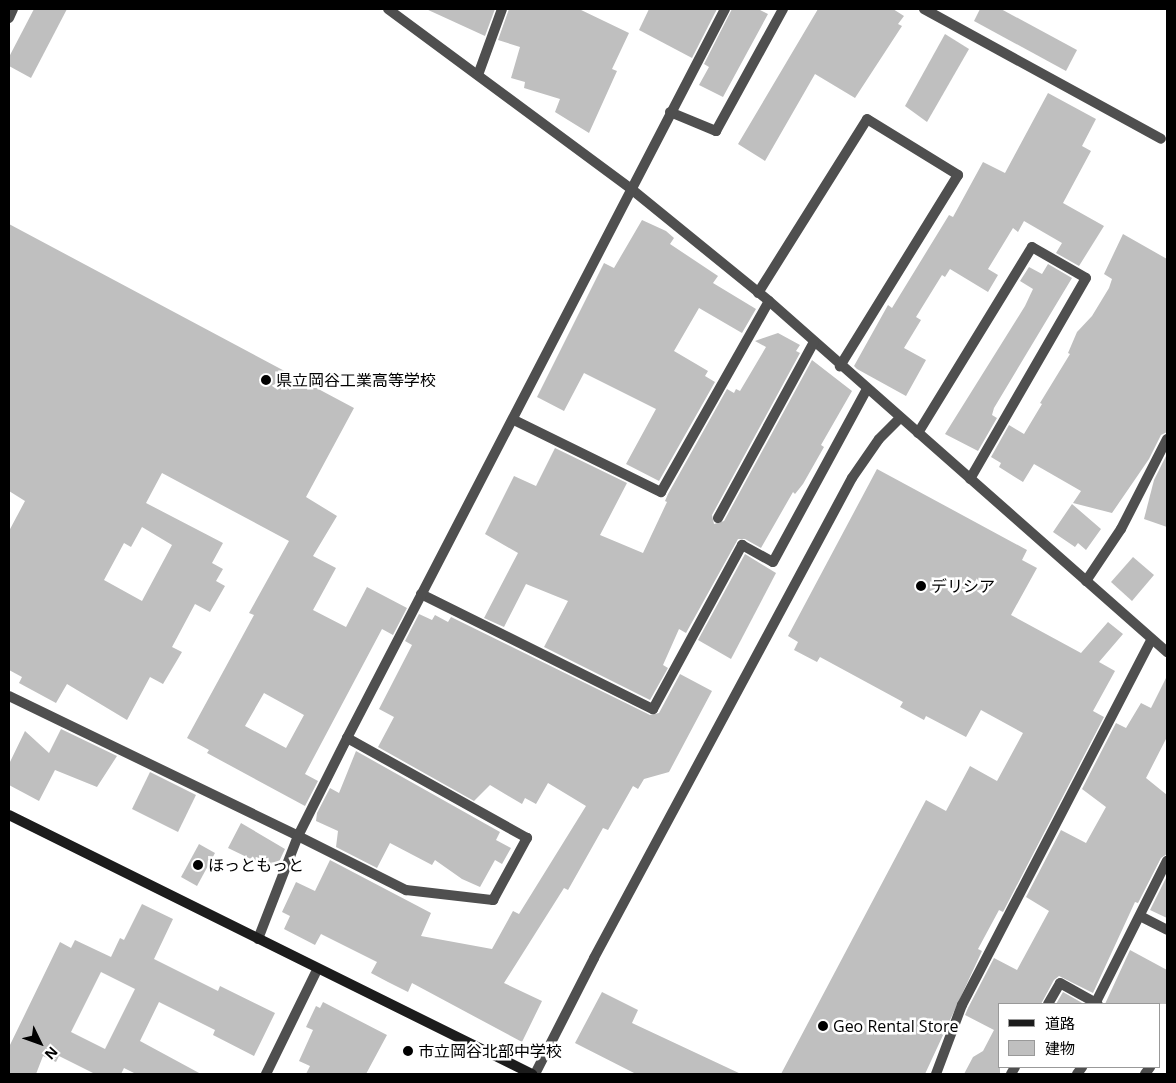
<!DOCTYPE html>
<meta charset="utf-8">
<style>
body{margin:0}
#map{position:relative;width:1176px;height:1083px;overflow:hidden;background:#fff;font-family:"Open Sans","Noto Sans JP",sans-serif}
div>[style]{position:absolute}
.building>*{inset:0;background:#bfbfbf}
.lane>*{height:10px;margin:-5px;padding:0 5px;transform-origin:5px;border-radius:5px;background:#4f4f4f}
.street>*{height:10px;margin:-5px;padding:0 5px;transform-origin:5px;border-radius:5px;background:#4f4f4f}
.secondary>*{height:10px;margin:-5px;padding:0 5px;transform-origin:5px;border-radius:5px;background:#1c1c1c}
.dots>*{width:14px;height:14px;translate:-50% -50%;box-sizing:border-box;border:2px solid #fff;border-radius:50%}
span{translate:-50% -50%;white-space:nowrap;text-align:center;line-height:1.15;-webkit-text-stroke:5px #fff;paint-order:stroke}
.poi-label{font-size:16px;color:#000}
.left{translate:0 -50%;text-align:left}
.frame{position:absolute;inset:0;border:10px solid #000;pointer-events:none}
.legend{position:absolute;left:998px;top:1003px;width:162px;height:65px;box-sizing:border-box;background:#fff;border:1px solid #999;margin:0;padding:6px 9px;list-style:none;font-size:15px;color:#000}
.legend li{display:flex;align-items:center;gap:10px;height:25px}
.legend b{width:25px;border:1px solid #999}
.north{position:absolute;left:15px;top:1018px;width:50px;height:50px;-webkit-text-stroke:4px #fff;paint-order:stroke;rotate:132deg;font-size:14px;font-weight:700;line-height:20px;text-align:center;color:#000}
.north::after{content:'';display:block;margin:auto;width:18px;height:22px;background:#000;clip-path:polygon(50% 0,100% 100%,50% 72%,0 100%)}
</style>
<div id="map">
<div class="building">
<i style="clip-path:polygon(34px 9px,67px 9px,31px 78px,9px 66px,9px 57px)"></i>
<i style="clip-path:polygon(426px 9px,495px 9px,485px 36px)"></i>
<i style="clip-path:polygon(509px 9px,579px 9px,629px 33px,612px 69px,617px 71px,589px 133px,555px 112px,560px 99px,524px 88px,525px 82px,511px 78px,520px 47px,498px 40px)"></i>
<i style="clip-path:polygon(649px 9px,717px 9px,692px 58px,639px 30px)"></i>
<i style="clip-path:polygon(732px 9px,758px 9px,768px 14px,723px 97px,699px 85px,709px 67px,704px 64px)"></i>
<i style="clip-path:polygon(818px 9px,893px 9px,904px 16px,898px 24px,902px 26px,855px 98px,815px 74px,765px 161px,738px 144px)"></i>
<i style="clip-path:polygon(980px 9px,1001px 9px,1077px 50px,1066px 71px,974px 21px)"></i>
<i style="clip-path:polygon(945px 34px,969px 49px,927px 122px,905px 106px)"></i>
<i style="clip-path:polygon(1048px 93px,1096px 119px,1082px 146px,1091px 151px,1063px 203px,1104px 226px,1079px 266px,1056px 253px,1062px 243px,1024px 221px,1018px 232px,1013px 228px,988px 269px,998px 275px,988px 292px,950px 269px,945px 277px,942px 275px,916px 317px,921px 320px,904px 348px,926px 360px,906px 396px,857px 369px,854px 366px,888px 305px,892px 308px,949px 215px,953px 217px,983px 162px,1005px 173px)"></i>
<i style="clip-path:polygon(642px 220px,666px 231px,674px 238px,670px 244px,718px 276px,713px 283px,756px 309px,742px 333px,699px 308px,674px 351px,708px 371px,705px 376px,715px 382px,659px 481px,626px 464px,656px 409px,584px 373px,564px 411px,537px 397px,604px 263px,614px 268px)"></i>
<i style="clip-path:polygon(evenodd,9px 224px,354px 408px,306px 497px,337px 516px,313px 556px,336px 568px,313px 610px,346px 627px,367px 587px,407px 608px,393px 635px,382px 629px,305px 774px,318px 781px,305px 806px,207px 753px,209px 750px,187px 738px,254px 615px,249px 613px,289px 541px,162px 473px,146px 503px,223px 543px,212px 563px,223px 569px,216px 581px,225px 586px,210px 612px,195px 604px,172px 647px,182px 652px,163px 684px,150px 677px,127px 720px,67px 684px,56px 703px,19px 683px,22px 677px,9px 670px,9px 531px,25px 501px,9px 491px,9px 224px,142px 527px,172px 545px,142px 601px,104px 580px,124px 543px,131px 547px,142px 527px,9px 224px,264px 693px,304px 715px,286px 748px,245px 726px,264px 693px)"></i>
<i style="clip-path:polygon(1123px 234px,1167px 259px,1167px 432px,1161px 435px,1149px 459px,1112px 513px,1073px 503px,1081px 491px,1034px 464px,1023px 482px,999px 467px,1001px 463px,991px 457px,1009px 425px,1024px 434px,1042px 404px,1040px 403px,1070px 354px,1068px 353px,1077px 332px,1092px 316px,1109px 288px,1112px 279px,1104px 274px)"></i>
<i style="clip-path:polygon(1048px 264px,1072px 278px,994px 408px,992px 415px,997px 418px,978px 451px,945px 434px,1025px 306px,1033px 289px,1020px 281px,1029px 267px,1042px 274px)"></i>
<i style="clip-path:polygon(778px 333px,800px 345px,796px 351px,800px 353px,712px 515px,714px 524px,724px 521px,812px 360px,852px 391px,821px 445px,824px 447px,803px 484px,795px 494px,793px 492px,761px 548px,745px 539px,738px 539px,686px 633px,679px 629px,663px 665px,668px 668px,650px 700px,544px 647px,568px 601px,526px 584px,504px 627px,484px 618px,518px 553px,485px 534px,514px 476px,536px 486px,555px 448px,627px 483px,600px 535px,643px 553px,667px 502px,665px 501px,668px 494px,727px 389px,734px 393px,736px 389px,740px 391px,766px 347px,755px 341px)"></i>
<i style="clip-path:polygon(1167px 454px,1167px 527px,1144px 519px,1154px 480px)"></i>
<i style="clip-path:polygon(877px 469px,1027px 550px,1022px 560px,1037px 568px,1011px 615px,1081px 653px,1108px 622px,1123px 634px,1099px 662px,1115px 671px,1093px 711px,1104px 717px,1003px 912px,999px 910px,978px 949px,982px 951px,925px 1074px,781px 1074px,926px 800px,946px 811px,970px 766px,997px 781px,1023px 733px,981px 710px,966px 737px,926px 716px,924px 720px,900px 707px,903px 702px,820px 657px,817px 662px,794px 650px,798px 642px,788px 636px)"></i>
<i style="clip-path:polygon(1072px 504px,1101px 529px,1086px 550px,1078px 543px,1075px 547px,1053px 532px)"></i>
<i style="clip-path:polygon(745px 554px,776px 573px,731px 659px,698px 640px)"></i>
<i style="clip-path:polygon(1133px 557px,1154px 575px,1132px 601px,1111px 582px)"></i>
<i style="clip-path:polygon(419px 614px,432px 620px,435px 615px,448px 622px,451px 617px,650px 715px,659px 713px,680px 674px,712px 691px,669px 772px,644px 779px,638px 789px,633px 786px,608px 830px,603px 828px,568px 890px,564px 888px,504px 983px,542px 1001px,522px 1042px,412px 983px,408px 992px,388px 982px,371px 973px,377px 962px,321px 934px,315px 945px,284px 929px,290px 916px,282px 912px,296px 882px,315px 891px,330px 860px,431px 913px,421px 936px,492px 949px,513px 911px,519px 914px,586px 806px,548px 783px,536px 804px,525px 798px,522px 804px,490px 785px,474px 801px,378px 747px,394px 717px,379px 709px,412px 645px,405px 641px)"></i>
<i style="clip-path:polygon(1167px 676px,1167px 737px,1146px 778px,1167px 795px,1167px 854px,1161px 858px,1138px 903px,1135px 902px,1093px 993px,1059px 976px,1054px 980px,1041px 1004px,1000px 1004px,1000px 1074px,964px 1074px,973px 1057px,983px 1051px,994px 1030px,965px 1015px,968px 1008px,994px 958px,1017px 970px,1049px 911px,1026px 897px,1061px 830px,1086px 843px,1106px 807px,1082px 789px,1116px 723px,1126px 728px,1141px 703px,1151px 708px)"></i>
<i style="clip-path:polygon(61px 729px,117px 756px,97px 787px,55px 770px,39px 801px,9px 785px,9px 764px,25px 731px,49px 753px)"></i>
<i style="clip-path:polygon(356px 751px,500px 832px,496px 840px,511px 848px,502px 864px,495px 860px,480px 887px,462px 879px,435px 860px,432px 865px,390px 843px,377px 868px,336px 847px,338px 831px,316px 821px,317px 813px,330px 788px,339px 793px)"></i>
<i style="clip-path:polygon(150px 772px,196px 795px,178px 832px,132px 809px)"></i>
<i style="clip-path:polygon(241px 823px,285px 849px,277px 866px,257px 858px,255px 861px,228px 848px)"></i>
<i style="clip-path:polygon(199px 844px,215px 853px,197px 886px,181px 877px)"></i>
<i style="clip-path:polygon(1167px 876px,1167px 918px,1150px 910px)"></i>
<i style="clip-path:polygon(evenodd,142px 904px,173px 919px,154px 959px,218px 991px,220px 986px,275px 1013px,254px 1056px,213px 1035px,215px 1030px,159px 1002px,140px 1041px,201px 1074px,136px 1074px,124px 1068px,121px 1074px,95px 1074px,59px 1056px,56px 1062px,43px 1056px,36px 1074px,9px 1074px,9px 1047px,60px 942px,71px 948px,75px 940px,111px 957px,120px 938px,124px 940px,142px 904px,101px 972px,135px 989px,105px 1049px,71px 1032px,101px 972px)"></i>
<i style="clip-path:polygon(1130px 950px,1167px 970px,1167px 1004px,1105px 1004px)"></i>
<i style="clip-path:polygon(602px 992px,638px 1010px,632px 1023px,741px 1074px,636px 1074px,575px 1043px)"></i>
<i style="clip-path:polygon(1063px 992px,1084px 1004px,1056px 1004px)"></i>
<i style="clip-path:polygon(323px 1002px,387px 1035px,366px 1074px,306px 1074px,310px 1066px,299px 1061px,313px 1030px,306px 1027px,316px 1006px,320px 1008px)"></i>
</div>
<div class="lane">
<i style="left:924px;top:9px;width:270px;rotate:28.7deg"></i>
<i style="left:670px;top:112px;width:50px;rotate:22.4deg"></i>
<i style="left:716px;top:131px;width:139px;rotate:-61.2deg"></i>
<i style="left:9px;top:696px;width:321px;rotate:25.8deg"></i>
<i style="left:535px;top:1074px;width:130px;rotate:-63deg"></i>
<i style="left:594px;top:958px;width:545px;rotate:-61.74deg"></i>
<i style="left:852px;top:478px;width:47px;rotate:-55.3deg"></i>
<i style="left:879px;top:439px;width:30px;rotate:-45deg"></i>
<i style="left:936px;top:1074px;width:74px;rotate:-69.4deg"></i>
<i style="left:962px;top:1005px;width:412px;rotate:-62.6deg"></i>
</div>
<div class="street">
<i style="left:388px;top:9px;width:301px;rotate:36.5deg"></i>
<i style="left:630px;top:188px;width:179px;rotate:39.1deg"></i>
<i style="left:769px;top:301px;width:531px;rotate:41.41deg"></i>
<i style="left:9px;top:18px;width:10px;rotate:-66deg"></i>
<i style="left:478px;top:75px;width:70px;rotate:-70deg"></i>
<i style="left:758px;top:293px;width:205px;rotate:-57.9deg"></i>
<i style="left:867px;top:119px;width:107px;rotate:31.6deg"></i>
<i style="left:958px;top:175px;width:225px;rotate:121.7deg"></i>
<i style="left:514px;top:420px;width:164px;rotate:26.1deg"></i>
<i style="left:661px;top:492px;width:219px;rotate:-60.5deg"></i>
<i style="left:918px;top:433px;width:218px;rotate:-58.5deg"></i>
<i style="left:1032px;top:247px;width:62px;rotate:29.9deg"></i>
<i style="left:1086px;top:278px;width:232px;rotate:120deg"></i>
<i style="left:718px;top:518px;width:200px;rotate:-61.4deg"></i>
<i style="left:1086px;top:581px;width:63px;rotate:-56.1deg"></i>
<i style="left:1121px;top:529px;width:101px;rotate:-62.9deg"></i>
<i style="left:421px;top:594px;width:259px;rotate:26.4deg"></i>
<i style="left:653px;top:709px;width:187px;rotate:-61.5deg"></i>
<i style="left:742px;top:545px;width:35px;rotate:29deg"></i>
<i style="left:773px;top:562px;width:197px;rotate:-61.5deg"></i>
<i style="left:298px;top:836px;width:121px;rotate:26.6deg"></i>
<i style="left:406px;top:890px;width:88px;rotate:6.6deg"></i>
<i style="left:493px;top:900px;width:71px;rotate:-61.3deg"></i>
<i style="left:527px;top:838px;width:206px;rotate:-150.9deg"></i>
<i style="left:1140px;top:916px;width:30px;rotate:27deg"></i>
<i style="left:258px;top:939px;width:110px;rotate:-68.8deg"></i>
<i style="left:298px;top:836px;width:110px;rotate:-63.4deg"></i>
<i style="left:347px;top:738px;width:821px;rotate:-62.59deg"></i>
<i style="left:1096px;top:1002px;width:158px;rotate:-63.3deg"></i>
<i style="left:1048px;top:1004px;width:24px;rotate:-60deg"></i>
<i style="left:1060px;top:983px;width:43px;rotate:28.9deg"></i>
<i style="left:266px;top:1074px;width:116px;rotate:-63.9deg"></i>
<i style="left:1011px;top:1074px;width:8px;rotate:-60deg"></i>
<i style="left:1077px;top:1074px;width:9px;rotate:-54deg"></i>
<i style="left:1145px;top:1074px;width:9px;rotate:-54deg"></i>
</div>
<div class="secondary">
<i style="left:9px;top:815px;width:584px;rotate:26.35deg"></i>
</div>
<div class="dots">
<i style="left:266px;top:380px;background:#000"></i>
<i style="left:921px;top:586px;background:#000"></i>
<i style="left:198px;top:865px;background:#000"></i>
<i style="left:823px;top:1026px;background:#000"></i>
<i style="left:408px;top:1051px;background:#000"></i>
</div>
<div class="poi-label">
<span class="left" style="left:276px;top:380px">県立岡谷工業高等学校</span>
<span class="left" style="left:931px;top:586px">デリシア</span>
<span class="left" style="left:208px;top:865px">ほっともっと</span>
<span class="left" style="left:833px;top:1026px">Geo Rental Store</span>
<span class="left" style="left:418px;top:1051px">市立岡谷北部中学校</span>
</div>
<div class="frame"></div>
<ul class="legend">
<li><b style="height:6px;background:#1c1c1c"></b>道路</li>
<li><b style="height:14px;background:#bfbfbf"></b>建物</li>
</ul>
<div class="north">N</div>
</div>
